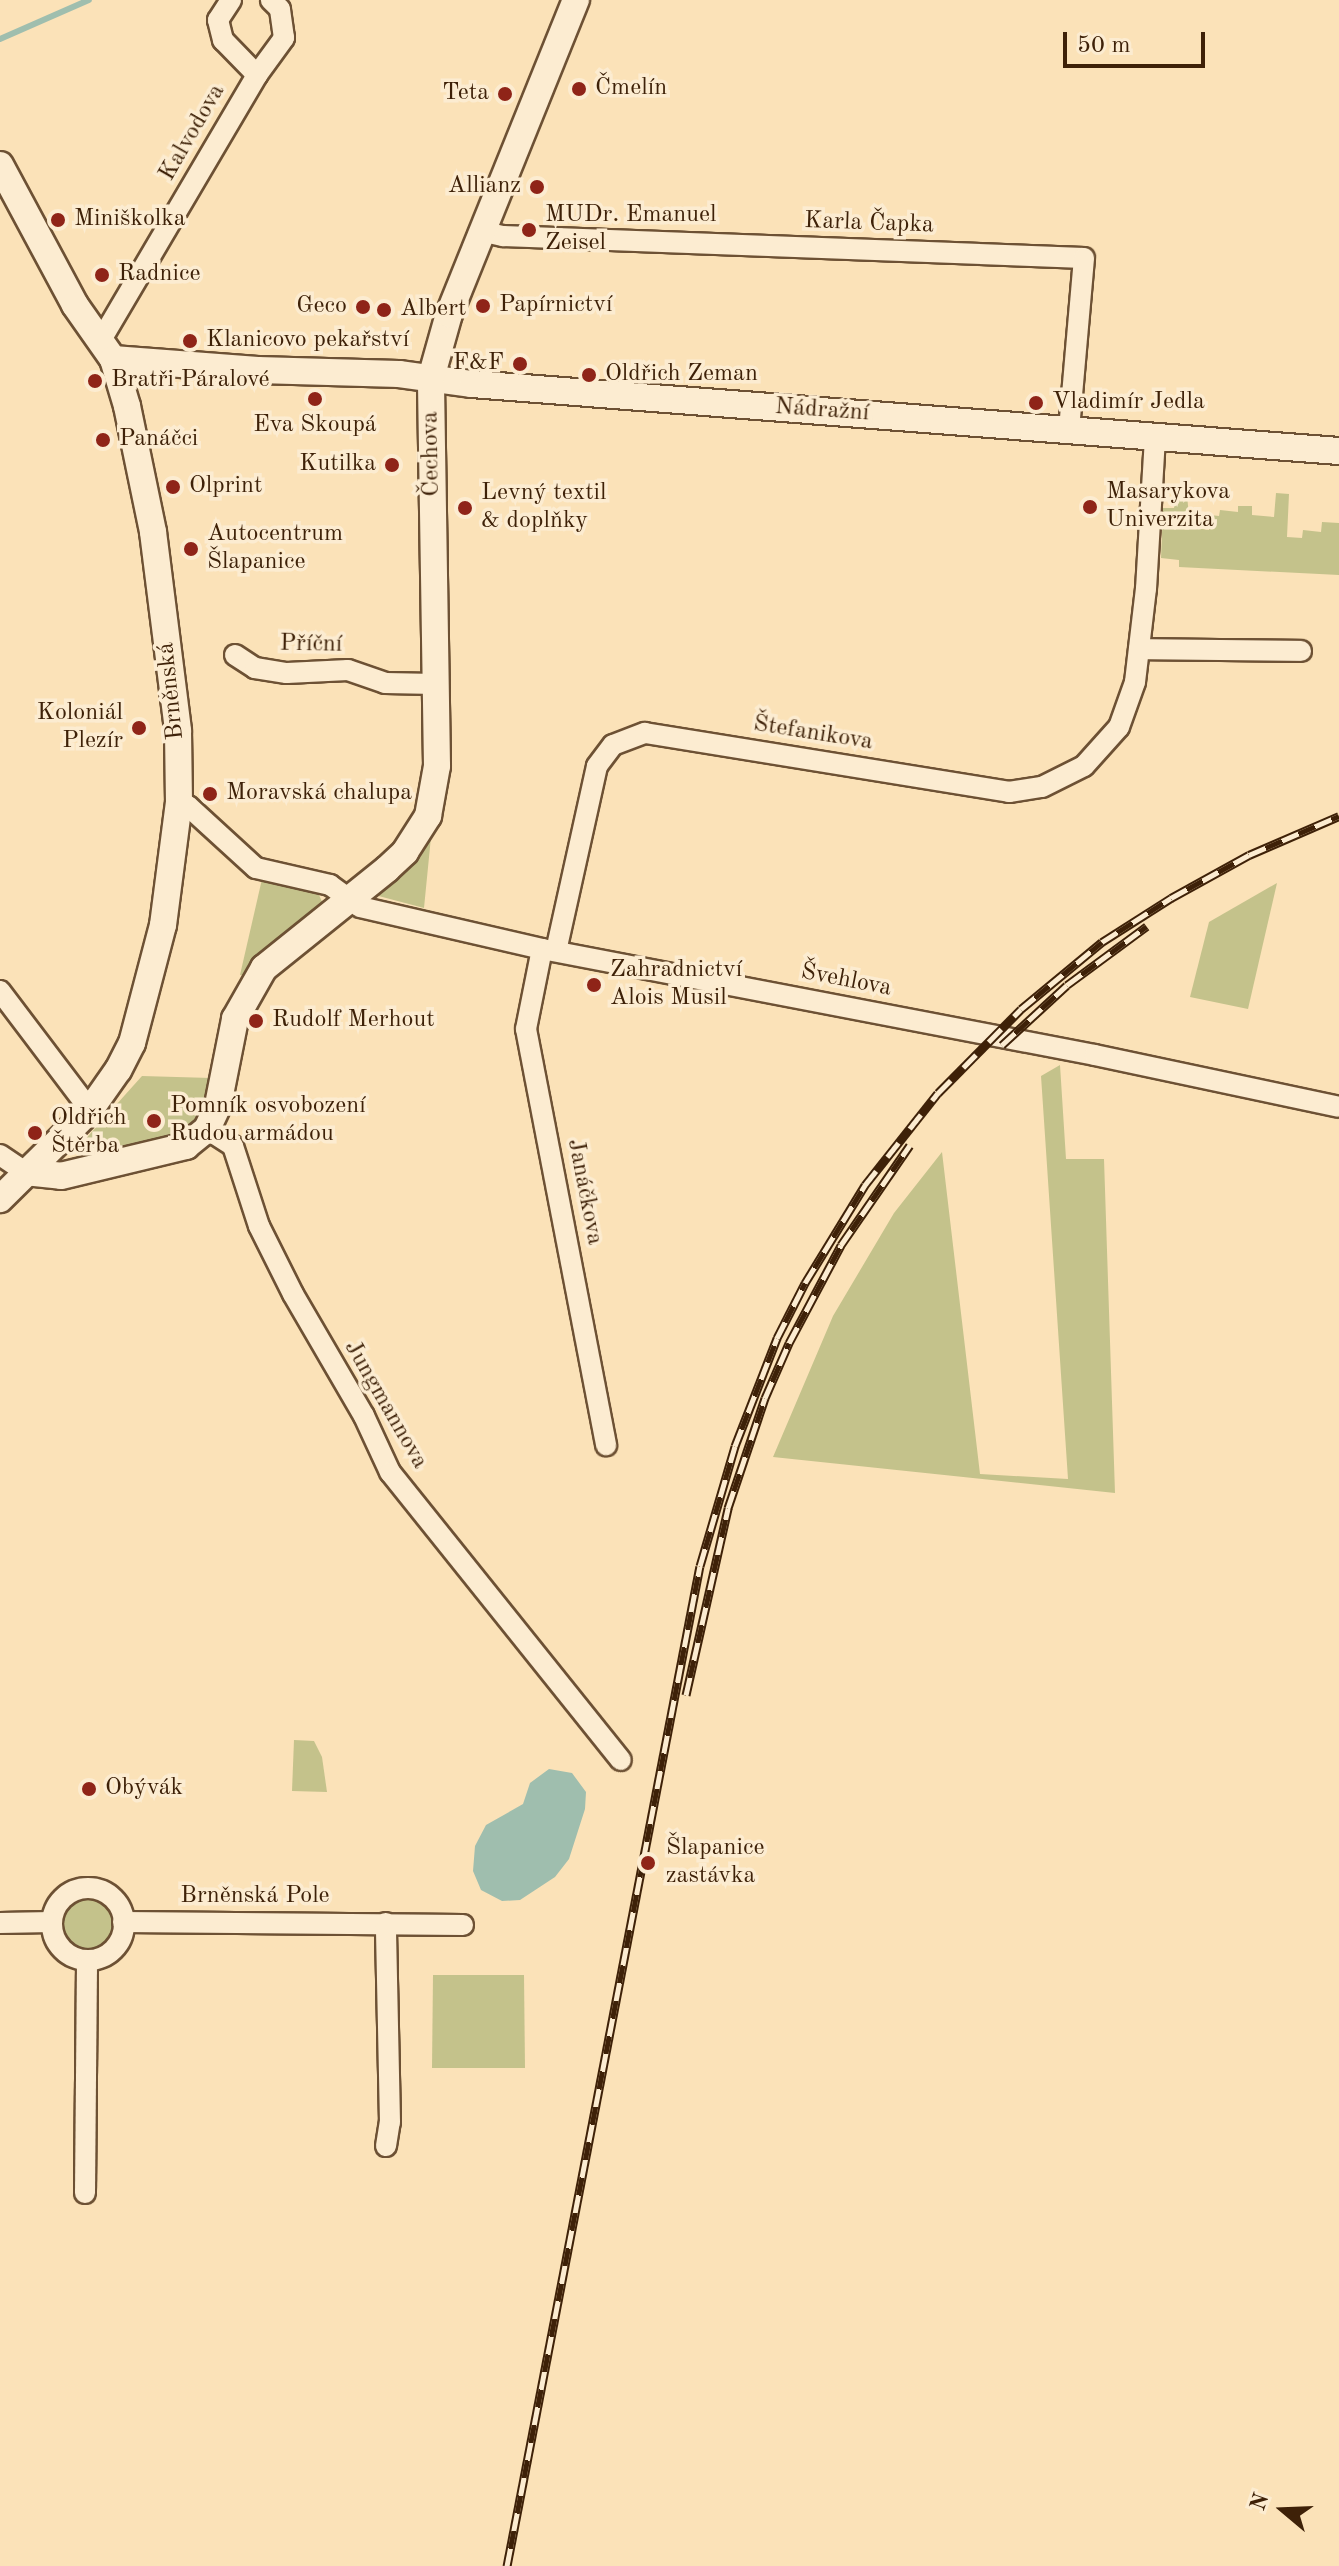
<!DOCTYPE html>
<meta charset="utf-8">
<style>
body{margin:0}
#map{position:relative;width:1339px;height:2566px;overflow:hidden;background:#fbe2b8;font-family:"Old Standard TT",serif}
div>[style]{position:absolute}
.green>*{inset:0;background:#c4c28b}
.round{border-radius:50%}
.water>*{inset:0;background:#9fbeae}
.stream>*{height:6px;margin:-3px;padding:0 3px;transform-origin:3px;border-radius:3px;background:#9fbeae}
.roads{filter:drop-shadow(2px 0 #6d5134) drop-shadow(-2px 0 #6d5134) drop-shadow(0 2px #6d5134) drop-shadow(0 -2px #6d5134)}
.minor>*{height:20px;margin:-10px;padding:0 10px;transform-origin:10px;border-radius:10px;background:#fcecd1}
.minor>.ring{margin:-10px;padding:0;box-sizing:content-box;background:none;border:20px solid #fcecd1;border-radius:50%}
.tertiary>*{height:26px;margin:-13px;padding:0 13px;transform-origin:13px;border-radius:13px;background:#fcecd1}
.rail>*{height:9px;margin-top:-4.5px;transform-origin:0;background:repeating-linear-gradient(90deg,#fcecd1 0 18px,#3e2108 0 36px);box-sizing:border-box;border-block:2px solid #3e2108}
.dots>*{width:22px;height:22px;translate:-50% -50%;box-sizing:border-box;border:4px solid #fcecd1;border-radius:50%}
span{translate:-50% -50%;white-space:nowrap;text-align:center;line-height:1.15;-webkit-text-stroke:7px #fcecd1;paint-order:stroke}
.poi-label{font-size:24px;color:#3e2108}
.left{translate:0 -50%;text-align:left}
.right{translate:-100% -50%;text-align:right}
.street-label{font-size:24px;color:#3e2108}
.north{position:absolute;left:1243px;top:2470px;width:80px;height:80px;-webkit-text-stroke:6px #fcecd1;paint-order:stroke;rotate:289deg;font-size:22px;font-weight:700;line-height:32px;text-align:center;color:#3e2108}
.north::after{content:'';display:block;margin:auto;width:28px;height:36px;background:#3e2108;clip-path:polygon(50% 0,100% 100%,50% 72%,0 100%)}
.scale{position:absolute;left:1063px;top:32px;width:142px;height:36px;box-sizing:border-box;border:4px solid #3e2108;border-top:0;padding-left:10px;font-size:24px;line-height:28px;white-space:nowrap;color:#3e2108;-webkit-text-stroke:6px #fcecd1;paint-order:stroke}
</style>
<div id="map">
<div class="green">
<i style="clip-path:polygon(1276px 493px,1289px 494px,1287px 537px,1302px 538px,1303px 530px,1321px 532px,1322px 522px,1339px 523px,1339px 575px,1179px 567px,1179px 560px,1161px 558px,1163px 508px,1174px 508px,1176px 494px,1187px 495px,1190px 527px,1209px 530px,1210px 515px,1219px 516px,1220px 510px,1238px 512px,1238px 506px,1252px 506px,1252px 515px,1274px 517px)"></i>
<i style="clip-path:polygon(431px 837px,424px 908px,371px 894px,401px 871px)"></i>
<i style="clip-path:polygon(262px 879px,319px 895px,324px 906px,250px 976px,240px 975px)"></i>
<i style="clip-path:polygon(1277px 883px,1248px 1009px,1190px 997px,1209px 922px)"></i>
<i style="clip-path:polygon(1060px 1065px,1066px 1159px,1104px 1159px,1115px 1493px,773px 1457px,833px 1316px,894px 1213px,942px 1152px,980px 1474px,1068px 1479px,1041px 1076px)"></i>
<i style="clip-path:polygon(142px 1076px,211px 1078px,200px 1112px,190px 1126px,170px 1139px,88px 1155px,82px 1151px,81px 1144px)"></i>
<i style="clip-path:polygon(294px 1740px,314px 1741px,322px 1757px,327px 1792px,292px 1791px)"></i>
<i class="round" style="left:62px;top:1897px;width:52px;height:52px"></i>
<i style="clip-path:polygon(433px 1975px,524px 1975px,525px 2068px,432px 2068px)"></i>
</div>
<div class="water">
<i style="clip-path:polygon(549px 1769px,572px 1773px,586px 1792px,585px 1809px,569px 1859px,555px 1877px,520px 1900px,502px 1901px,481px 1890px,473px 1871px,475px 1846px,486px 1825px,523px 1804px,530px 1783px)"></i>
</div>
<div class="stream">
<i style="left:0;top:39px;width:97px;rotate:-23.7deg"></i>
</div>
<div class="roads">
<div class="minor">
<i style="left:231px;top:0;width:24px;rotate:123deg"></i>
<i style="left:218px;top:20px;width:21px;rotate:76deg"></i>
<i style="left:223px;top:40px;width:49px;rotate:45.8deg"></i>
<i style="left:481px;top:231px;width:23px;rotate:13deg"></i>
<i style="left:503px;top:236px;width:581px;rotate:2.17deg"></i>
<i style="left:1084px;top:258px;width:173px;rotate:95deg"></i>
<i style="left:101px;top:340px;width:308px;rotate:-59.5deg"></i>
<i style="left:257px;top:75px;width:46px;rotate:-53.9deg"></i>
<i style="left:284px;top:38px;width:29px;rotate:-98deg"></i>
<i style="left:280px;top:9px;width:13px;rotate:-135deg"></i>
<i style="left:1139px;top:649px;width:162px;rotate:0.7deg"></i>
<i style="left:235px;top:655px;width:24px;rotate:33deg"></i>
<i style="left:255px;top:668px;width:32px;rotate:9deg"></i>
<i style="left:287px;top:673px;width:61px;rotate:-2.8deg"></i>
<i style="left:348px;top:670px;width:39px;rotate:19deg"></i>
<i style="left:385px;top:683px;width:51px;rotate:1.1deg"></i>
<i style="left:179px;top:802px;width:10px;rotate:24deg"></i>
<i style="left:188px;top:806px;width:92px;rotate:42.4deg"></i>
<i style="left:256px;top:868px;width:76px;rotate:12.9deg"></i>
<i style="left:330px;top:885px;width:37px;rotate:36deg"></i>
<i style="left:360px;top:907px;width:187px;rotate:13deg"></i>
<i style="left:542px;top:949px;width:563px;rotate:10.85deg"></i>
<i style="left:1095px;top:1055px;width:249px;rotate:12deg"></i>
<i style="left:542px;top:949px;width:82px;rotate:101.3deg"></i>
<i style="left:526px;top:1029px;width:424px;rotate:79.1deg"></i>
<i style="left:556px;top:951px;width:189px;rotate:-77.5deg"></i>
<i style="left:597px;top:766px;width:26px;rotate:-53deg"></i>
<i style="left:613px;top:745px;width:34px;rotate:-21deg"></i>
<i style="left:645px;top:733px;width:369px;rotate:9.2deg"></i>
<i style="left:1009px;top:792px;width:33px;rotate:-9deg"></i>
<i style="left:1042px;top:787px;width:47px;rotate:-26.6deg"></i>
<i style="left:1084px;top:766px;width:52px;rotate:-48.1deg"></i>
<i style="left:1119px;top:727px;width:48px;rotate:-70.4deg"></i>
<i style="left:1135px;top:682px;width:94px;rotate:-83.3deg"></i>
<i style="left:1146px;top:589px;width:153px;rotate:-86.6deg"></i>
<i style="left:0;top:991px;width:149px;rotate:52.9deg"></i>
<i style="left:207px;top:1129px;width:31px;rotate:33deg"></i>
<i style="left:233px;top:1146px;width:84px;rotate:72deg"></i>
<i style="left:259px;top:1226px;width:76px;rotate:63.4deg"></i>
<i style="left:293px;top:1294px;width:141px;rotate:59.8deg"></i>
<i style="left:364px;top:1416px;width:62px;rotate:65.1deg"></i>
<i style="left:390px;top:1472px;width:369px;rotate:51.3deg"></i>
<i style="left:0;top:1155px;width:30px;rotate:34deg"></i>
<i class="ring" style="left:52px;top:1888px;width:52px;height:52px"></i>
<i style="left:123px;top:1922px;width:340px;rotate:0.5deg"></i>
<i style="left:0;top:1923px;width:52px;rotate:-1.1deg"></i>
<i style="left:386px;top:2146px;width:24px;rotate:-81deg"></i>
<i style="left:390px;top:2122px;width:199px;rotate:-91.2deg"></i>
<i style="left:85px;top:2193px;width:233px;rotate:-89.5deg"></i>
</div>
<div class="tertiary">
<i style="left:0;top:165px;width:159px;rotate:61.8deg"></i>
<i style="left:75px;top:305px;width:66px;rotate:54.9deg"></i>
<i style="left:113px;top:359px;width:49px;rotate:73.4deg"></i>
<i style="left:127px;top:406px;width:129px;rotate:78.3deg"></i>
<i style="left:153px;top:532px;width:201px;rotate:82.8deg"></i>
<i style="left:178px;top:731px;width:71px;rotate:89.2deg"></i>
<i style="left:179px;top:802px;width:124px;rotate:97.4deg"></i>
<i style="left:163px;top:925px;width:122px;rotate:104.7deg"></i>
<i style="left:132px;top:1043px;width:30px;rotate:117deg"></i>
<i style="left:118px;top:1070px;width:49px;rotate:125deg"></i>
<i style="left:90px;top:1110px;width:127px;rotate:135.3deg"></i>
<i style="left:113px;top:359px;width:145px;rotate:4.3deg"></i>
<i style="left:258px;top:370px;width:141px;rotate:1.6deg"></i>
<i style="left:399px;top:374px;width:74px;rotate:7.8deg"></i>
<i style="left:472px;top:384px;width:870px;rotate:4.42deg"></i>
<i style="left:25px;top:1172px;width:36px;rotate:6deg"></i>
<i style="left:61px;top:1176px;width:129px;rotate:-13.5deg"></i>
<i style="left:186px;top:1146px;width:27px;rotate:-39deg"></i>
<i style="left:207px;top:1129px;width:26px;rotate:-65deg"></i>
<i style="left:218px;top:1105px;width:88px;rotate:-78.8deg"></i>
<i style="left:235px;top:1019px;width:59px;rotate:-60.4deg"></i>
<i style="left:264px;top:968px;width:158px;rotate:-38.8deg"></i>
<i style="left:387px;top:869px;width:25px;rotate:-43deg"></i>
<i style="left:405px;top:852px;width:43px;rotate:-57.4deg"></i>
<i style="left:428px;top:816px;width:51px;rotate:-79.8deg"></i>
<i style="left:437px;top:766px;width:388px;rotate:-90.9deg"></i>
<i style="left:431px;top:378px;width:66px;rotate:-74.3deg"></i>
<i style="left:449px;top:314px;width:339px;rotate:-68deg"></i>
</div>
</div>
<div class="rail">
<i style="left:1002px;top:1045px;width:88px;rotate:-42.7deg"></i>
<i style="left:1067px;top:985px;width:99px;rotate:-36.4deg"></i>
<i style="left:686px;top:1695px;width:192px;rotate:-77.3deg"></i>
<i style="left:728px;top:1508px;width:116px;rotate:-71.4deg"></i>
<i style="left:765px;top:1398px;width:60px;rotate:-66.4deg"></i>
<i style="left:789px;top:1343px;width:111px;rotate:-62deg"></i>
<i style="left:841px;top:1245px;width:121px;rotate:-55.4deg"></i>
<i style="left:507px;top:2566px;width:1018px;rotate:-79.08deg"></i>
<i style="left:700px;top:1566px;width:125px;rotate:-73.7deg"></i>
<i style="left:735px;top:1446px;width:116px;rotate:-68.7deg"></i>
<i style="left:777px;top:1338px;width:62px;rotate:-63deg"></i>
<i style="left:805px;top:1283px;width:115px;rotate:-58.5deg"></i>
<i style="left:865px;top:1185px;width:117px;rotate:-51.6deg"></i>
<i style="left:938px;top:1093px;width:118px;rotate:-45.3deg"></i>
<i style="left:1021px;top:1009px;width:105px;rotate:-39.6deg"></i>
<i style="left:1102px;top:942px;width:82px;rotate:-32.5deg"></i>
<i style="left:1171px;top:898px;width:89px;rotate:-28.9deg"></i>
<i style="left:1249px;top:855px;width:98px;rotate:-23.4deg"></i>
</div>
<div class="dots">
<i style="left:579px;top:89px;background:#8f2418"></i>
<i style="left:505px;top:94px;background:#8f2418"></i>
<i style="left:537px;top:187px;background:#8f2418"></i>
<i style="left:58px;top:220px;background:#8f2418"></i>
<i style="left:529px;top:230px;background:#8f2418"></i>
<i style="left:102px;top:275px;background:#8f2418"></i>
<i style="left:483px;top:306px;background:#8f2418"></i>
<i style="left:363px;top:307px;background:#8f2418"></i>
<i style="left:384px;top:310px;background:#8f2418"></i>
<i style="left:190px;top:341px;background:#8f2418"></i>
<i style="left:520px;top:364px;background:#8f2418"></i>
<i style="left:589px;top:375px;background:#8f2418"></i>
<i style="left:95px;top:381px;background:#8f2418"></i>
<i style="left:315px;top:399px;background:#8f2418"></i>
<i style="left:1036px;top:403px;background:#8f2418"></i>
<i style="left:103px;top:440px;background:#8f2418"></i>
<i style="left:392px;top:465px;background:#8f2418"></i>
<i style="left:173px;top:487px;background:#8f2418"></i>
<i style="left:1090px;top:507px;background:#8f2418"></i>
<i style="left:465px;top:508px;background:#8f2418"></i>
<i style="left:191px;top:549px;background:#8f2418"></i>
<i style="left:139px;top:728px;background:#8f2418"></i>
<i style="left:210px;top:794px;background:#8f2418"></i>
<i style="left:594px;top:985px;background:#8f2418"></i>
<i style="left:256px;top:1021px;background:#8f2418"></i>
<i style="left:154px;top:1121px;background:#8f2418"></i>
<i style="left:35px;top:1133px;background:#8f2418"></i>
<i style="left:89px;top:1789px;background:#8f2418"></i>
<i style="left:648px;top:1863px;background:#8f2418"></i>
</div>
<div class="poi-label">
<span class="left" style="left:595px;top:89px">Čmelín</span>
<span class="right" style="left:489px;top:94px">Teta</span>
<span class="right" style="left:521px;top:187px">Allianz</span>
<span class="left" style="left:545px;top:230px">MUDr. Emanuel<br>Zeisel</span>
<span class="left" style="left:74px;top:220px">Miniškolka</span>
<span class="left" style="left:118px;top:275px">Radnice</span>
<span class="left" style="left:499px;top:306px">Papírnictví</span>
<span class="right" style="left:347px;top:307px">Geco</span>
<span class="left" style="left:400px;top:310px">Albert</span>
<span class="left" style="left:206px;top:341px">Klanicovo pekařství</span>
<span class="right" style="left:504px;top:364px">F&amp;F</span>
<span class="left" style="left:605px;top:375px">Oldřich Zeman</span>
<span class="left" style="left:111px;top:381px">Bratři Páralové</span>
<span class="left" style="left:1052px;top:403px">Vladimír Jedla</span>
<span style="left:315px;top:426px">Eva Skoupá</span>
<span class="left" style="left:119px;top:440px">Panáčci</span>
<span class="right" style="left:376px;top:465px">Kutilka</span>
<span class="left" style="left:189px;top:487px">Olprint</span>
<span class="left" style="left:1106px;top:507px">Masarykova<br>Univerzita</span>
<span class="left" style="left:481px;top:508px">Levný textil<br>&amp; doplňky</span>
<span class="left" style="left:207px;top:549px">Autocentrum<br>Šlapanice</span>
<span class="right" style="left:123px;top:728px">Koloniál<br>Plezír</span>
<span class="left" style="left:226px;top:794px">Moravská chalupa</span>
<span class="left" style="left:610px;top:985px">Zahradnictví<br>Alois Musil</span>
<span class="left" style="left:272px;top:1021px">Rudolf Merhout</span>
<span class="left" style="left:170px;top:1121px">Pomník osvobození<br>Rudou armádou</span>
<span class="left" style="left:51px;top:1133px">Oldřich<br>Štěrba</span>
<span class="left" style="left:105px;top:1789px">Obývák</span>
<span class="left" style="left:666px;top:1863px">Šlapanice<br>zastávka</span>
</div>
<div class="street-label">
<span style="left:193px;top:133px;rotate:-60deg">Kalvodova</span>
<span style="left:869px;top:224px;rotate:2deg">Karla Čapka</span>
<span style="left:822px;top:411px;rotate:4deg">Nádražní</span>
<span style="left:432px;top:454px;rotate:-91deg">Čechova</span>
<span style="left:311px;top:645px;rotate:1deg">Příční</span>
<span style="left:172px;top:691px;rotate:-96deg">Brněnská</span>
<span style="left:813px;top:734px;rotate:9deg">Štefanikova</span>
<span style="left:846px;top:981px;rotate:11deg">Švehlova</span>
<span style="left:584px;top:1192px;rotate:79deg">Janáčkova</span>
<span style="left:385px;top:1405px;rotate:60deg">Jungmannova</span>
<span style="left:255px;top:1897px">Brněnská Pole</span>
</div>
<div class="north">N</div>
<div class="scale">50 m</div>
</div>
